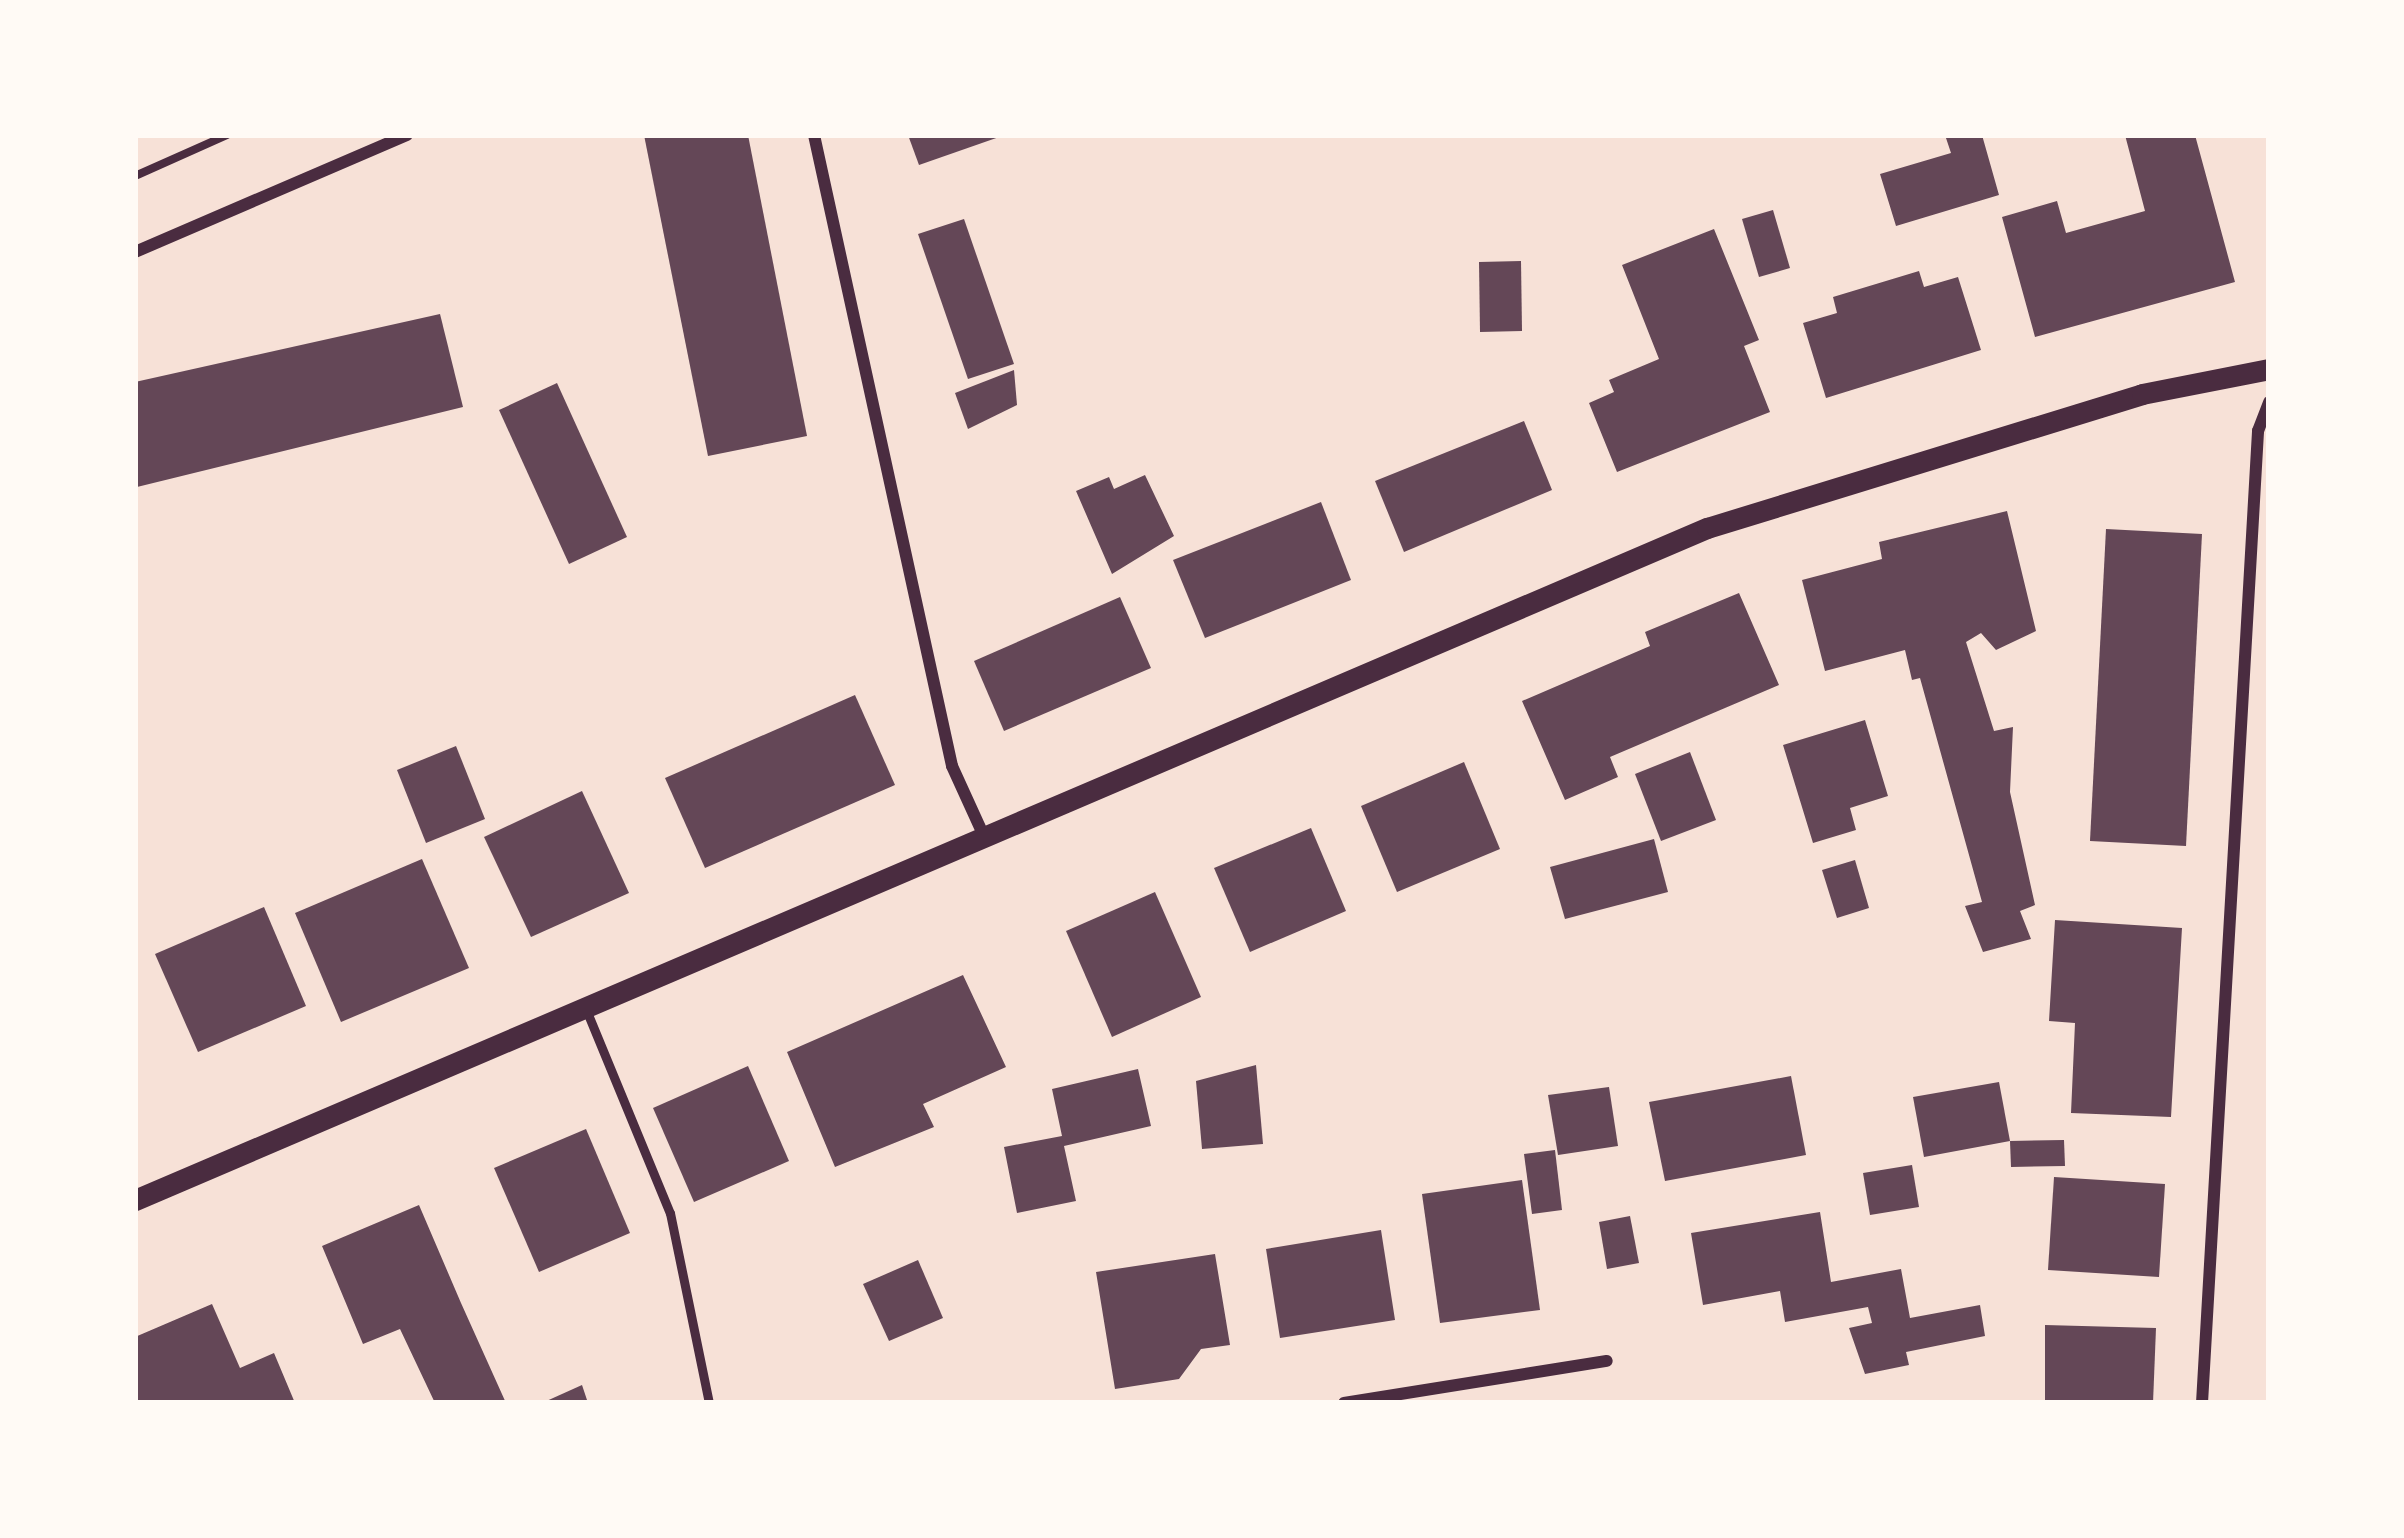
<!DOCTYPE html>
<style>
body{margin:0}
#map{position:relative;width:2404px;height:1538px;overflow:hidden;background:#f7e1d7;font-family:Karla,sans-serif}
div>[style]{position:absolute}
.building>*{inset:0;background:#644757}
.path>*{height:8px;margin:-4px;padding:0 4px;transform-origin:4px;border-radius:4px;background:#4a2c40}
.service>*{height:9px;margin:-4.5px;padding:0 4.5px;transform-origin:4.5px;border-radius:4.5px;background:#4a2c40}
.minor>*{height:12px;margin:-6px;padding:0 6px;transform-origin:6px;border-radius:6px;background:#4a2c40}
.tertiary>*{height:21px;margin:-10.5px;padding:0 10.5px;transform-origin:10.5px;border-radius:10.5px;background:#4a2c40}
span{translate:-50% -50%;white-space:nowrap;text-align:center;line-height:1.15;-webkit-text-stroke:12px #fffaf5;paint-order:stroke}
.frame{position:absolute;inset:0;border:138px solid #fffaf5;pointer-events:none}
</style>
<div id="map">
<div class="building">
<i style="clip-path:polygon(644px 135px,748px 135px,807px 436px,708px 456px)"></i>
<i style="clip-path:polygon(908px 135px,1002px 135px,1002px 136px,919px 165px)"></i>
<i style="clip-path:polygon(1945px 135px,1982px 135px,1999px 195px,1896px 226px,1880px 174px,1951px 153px)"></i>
<i style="clip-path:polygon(2125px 135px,2195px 135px,2235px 282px,2035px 337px,2002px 217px,2057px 201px,2066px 233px,2145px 211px)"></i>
<i style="clip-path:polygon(1773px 210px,1790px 268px,1759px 277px,1742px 219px)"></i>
<i style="clip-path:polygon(964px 219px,1014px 364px,968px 379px,918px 234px)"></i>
<i style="clip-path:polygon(1714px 229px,1759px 340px,1744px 346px,1770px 412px,1617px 472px,1589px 403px,1614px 392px,1609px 380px,1659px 359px,1622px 265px)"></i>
<i style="clip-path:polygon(1521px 261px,1522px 331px,1480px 332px,1479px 262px)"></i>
<i style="clip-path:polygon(1919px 271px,1924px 287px,1958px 277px,1981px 350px,1826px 398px,1803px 323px,1837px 313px,1833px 297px)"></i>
<i style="clip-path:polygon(440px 314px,463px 407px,137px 487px,135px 382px)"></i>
<i style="clip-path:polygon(1014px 370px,1017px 405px,968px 429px,955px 393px)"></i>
<i style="clip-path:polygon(557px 383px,627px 537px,569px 564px,499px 410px)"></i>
<i style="clip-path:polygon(1524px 421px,1552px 490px,1404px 552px,1375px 481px)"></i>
<i style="clip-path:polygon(1145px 475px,1174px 536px,1112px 574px,1076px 491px,1109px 477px,1114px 489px)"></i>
<i style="clip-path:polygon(1321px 502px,1351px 580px,1205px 638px,1173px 560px)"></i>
<i style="clip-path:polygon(2007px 511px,2036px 631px,1996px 650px,1981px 633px,1966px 642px,1994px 731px,2013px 727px,2010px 792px,2035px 905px,2020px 911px,2031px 939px,1983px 952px,1965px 906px,1982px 902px,1920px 678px,1912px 680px,1905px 650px,1825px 671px,1802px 580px,1882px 559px,1879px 542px)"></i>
<i style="clip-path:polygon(2106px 529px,2202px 534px,2186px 846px,2090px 841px)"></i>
<i style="clip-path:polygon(1739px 593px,1779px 685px,1610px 757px,1618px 777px,1565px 800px,1522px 701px,1650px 646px,1645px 632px)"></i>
<i style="clip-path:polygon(1120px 597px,1151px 668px,1004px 731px,974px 661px)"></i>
<i style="clip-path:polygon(855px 695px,895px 785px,705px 868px,665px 778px)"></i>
<i style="clip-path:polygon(1865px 720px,1888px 796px,1850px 808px,1856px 830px,1813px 843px,1783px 745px)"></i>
<i style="clip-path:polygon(456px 746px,485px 819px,426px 843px,397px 770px)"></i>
<i style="clip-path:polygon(1690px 752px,1716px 820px,1661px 841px,1635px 774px)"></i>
<i style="clip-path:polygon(1464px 762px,1500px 849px,1397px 892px,1361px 806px)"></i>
<i style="clip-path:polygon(582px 791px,629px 893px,531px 937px,484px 837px)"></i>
<i style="clip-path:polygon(1311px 828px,1346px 911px,1250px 952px,1214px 868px)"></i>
<i style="clip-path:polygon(1654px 839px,1668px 892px,1565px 919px,1550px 867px)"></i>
<i style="clip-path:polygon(422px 859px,469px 968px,341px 1022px,295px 913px)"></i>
<i style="clip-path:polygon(1855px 860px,1869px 908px,1837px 918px,1822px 870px)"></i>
<i style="clip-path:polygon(1155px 892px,1201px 997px,1112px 1037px,1066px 931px)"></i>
<i style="clip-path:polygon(264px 907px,306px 1006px,198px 1052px,155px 954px)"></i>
<i style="clip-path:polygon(2055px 920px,2182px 928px,2171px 1117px,2071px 1113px,2075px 1023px,2049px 1021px)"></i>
<i style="clip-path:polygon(963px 975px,1006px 1067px,923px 1104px,934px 1127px,835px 1167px,787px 1052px)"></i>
<i style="clip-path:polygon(1256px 1065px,1263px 1144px,1202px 1149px,1196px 1081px)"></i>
<i style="clip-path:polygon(748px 1066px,789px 1161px,694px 1202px,653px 1108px)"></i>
<i style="clip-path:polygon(1138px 1069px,1151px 1126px,1064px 1146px,1076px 1201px,1017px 1213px,1004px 1147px,1062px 1136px,1052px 1089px)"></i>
<i style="clip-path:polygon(1791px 1076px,1806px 1155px,1665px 1181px,1649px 1102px)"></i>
<i style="clip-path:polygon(1999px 1082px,2010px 1141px,1924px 1157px,1913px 1097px)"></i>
<i style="clip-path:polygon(1609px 1087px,1618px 1146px,1558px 1155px,1548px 1095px)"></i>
<i style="clip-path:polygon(586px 1129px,630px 1233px,539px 1272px,494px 1168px)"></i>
<i style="clip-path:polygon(2064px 1140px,2065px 1166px,2011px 1167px,2010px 1141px)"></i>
<i style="clip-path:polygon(1555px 1150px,1562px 1210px,1532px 1214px,1524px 1154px)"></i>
<i style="clip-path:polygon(1912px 1165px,1919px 1207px,1870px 1215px,1863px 1173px)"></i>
<i style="clip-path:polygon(2054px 1177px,2165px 1184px,2159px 1277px,2048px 1270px)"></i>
<i style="clip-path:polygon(1522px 1180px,1540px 1310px,1440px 1323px,1422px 1194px)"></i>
<i style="clip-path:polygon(419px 1205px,461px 1303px,506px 1403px,435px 1403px,400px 1329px,363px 1344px,322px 1246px)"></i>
<i style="clip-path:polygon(1820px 1212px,1831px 1282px,1901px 1269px,1910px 1318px,1980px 1305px,1985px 1336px,1906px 1352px,1909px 1365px,1865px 1374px,1849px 1328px,1872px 1323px,1868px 1307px,1785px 1322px,1780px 1291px,1703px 1305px,1691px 1233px)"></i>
<i style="clip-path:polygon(1630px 1216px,1639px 1263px,1607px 1269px,1599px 1222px)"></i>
<i style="clip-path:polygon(1381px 1230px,1395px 1320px,1280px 1338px,1266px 1249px)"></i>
<i style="clip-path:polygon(1215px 1254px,1230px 1345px,1201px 1349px,1179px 1379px,1115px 1389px,1096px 1272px)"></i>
<i style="clip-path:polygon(918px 1260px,943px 1318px,889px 1341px,863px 1284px)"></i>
<i style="clip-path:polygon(212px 1304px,240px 1368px,274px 1353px,295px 1403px,135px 1403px,135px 1337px)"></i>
<i style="clip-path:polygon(2045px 1325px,2156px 1328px,2153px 1403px,2045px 1403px)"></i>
<i style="clip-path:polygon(582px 1385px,588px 1403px,542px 1403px)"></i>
</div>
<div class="path">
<i style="left:135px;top:176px;width:101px;rotate:-24deg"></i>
</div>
<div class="service">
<i style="left:585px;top:1007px;width:223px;rotate:67.6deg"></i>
<i style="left:670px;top:1213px;width:194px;rotate:78.4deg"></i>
</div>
<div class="minor">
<i style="left:814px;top:135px;width:646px;rotate:77.66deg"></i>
<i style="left:952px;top:766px;width:75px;rotate:65.5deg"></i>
<i style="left:135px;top:252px;width:296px;rotate:-23.3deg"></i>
<i style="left:1344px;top:1403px;width:266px;rotate:-9.1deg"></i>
<i style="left:2202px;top:1403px;width:974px;rotate:-86.7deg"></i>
<i style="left:2258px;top:431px;width:31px;rotate:-69deg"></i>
</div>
<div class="tertiary">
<i style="left:135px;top:1200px;width:1710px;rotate:-23.15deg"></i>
<i style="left:1707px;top:528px;width:455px;rotate:-17.1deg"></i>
<i style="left:2142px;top:394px;width:129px;rotate:-11.1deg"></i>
</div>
<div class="frame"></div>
</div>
